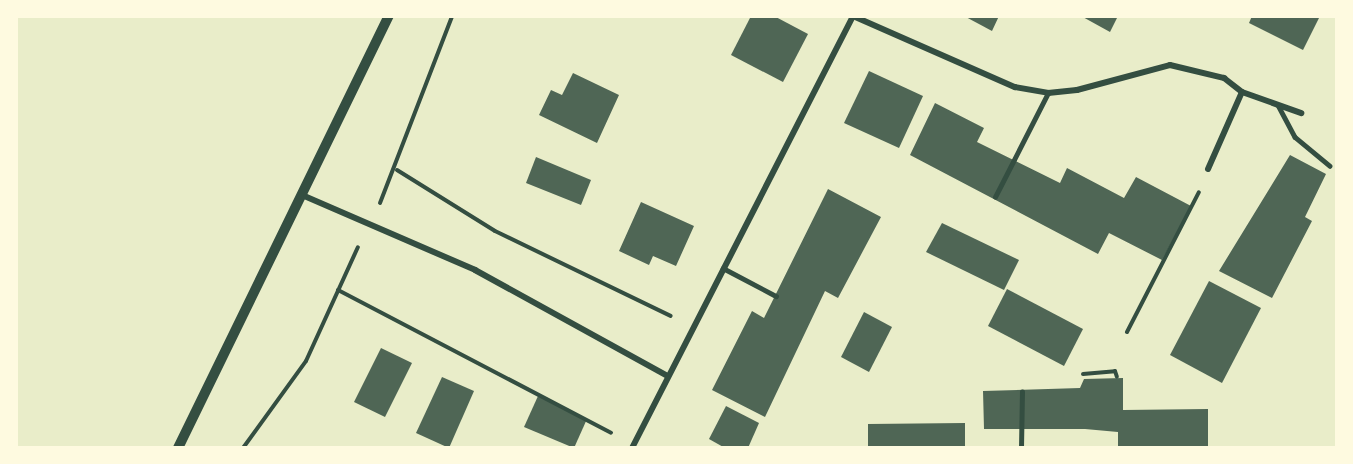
<!DOCTYPE html>
<style>
body{margin:0}
#map{position:relative;width:1353px;height:464px;overflow:hidden;background:#e9edc9;font-family:"Noto Serif",serif}
div>[style]{position:absolute}
.building>*{inset:0;background:#4f6655}
.path>*{height:4px;margin:-2px;padding:0 2px;transform-origin:2px;border-radius:2px;background:#344e41}
.service>*{height:4.5px;margin:-2.25px;padding:0 2.25px;transform-origin:2.25px;border-radius:2.25px;background:#344e41}
.minor>*{height:6px;margin:-3px;padding:0 3px;transform-origin:3px;border-radius:3px;background:#344e41}
.tertiary>*{height:10px;margin:-5px;padding:0 5px;transform-origin:5px;border-radius:5px;background:#344e41}
span{translate:-50% -50%;white-space:nowrap;text-align:center;line-height:1.15;-webkit-text-stroke:4.5px #fefae0;paint-order:stroke}
.frame{position:absolute;inset:0;border:18px solid #fefae0;pointer-events:none}
</style>
<div id="map">
<div class="building">
<i style="clip-path:polygon(751px 16px,774px 16px,808px 34px,783px 82px,731px 55px)"></i>
<i style="clip-path:polygon(964px 16px,999px 16px,992px 31px)"></i>
<i style="clip-path:polygon(1081px 16px,1118px 16px,1110px 32px)"></i>
<i style="clip-path:polygon(1252px 16px,1320px 16px,1303px 50px,1249px 23px)"></i>
<i style="clip-path:polygon(869px 71px,923px 96px,899px 148px,844px 123px)"></i>
<i style="clip-path:polygon(573px 73px,619px 95px,597px 143px,539px 115px,551px 90px,562px 95px)"></i>
<i style="clip-path:polygon(935px 103px,984px 128px,977px 142px,1060px 183px,1067px 168px,1124px 198px,1136px 177px,1191px 206px,1162px 260px,1109px 233px,1098px 254px,910px 155px)"></i>
<i style="clip-path:polygon(1290px 155px,1326px 174px,1305px 217px,1312px 221px,1272px 298px,1219px 271px)"></i>
<i style="clip-path:polygon(536px 157px,591px 180px,581px 205px,526px 183px)"></i>
<i style="clip-path:polygon(828px 189px,881px 217px,838px 298px,825px 291px,765px 417px,712px 390px,752px 311px,764px 318px)"></i>
<i style="clip-path:polygon(641px 202px,694px 226px,676px 266px,653px 256px,649px 265px,619px 251px)"></i>
<i style="clip-path:polygon(942px 223px,1019px 260px,1004px 290px,926px 252px)"></i>
<i style="clip-path:polygon(1209px 281px,1261px 308px,1222px 383px,1170px 355px)"></i>
<i style="clip-path:polygon(1007px 289px,1083px 329px,1064px 366px,988px 326px)"></i>
<i style="clip-path:polygon(864px 312px,892px 327px,869px 372px,841px 357px)"></i>
<i style="clip-path:polygon(381px 348px,412px 363px,385px 417px,354px 402px)"></i>
<i style="clip-path:polygon(442px 377px,474px 391px,449px 448px,416px 433px)"></i>
<i style="clip-path:polygon(1123px 378px,1123px 410px,1208px 409px,1208px 448px,1118px 448px,1118px 432px,1085px 429px,984px 429px,983px 391px,1080px 388px,1084px 379px)"></i>
<i style="clip-path:polygon(538px 396px,587px 419px,574px 448px,524px 427px)"></i>
<i style="clip-path:polygon(726px 406px,759px 423px,748px 448px,725px 448px,709px 439px)"></i>
<i style="clip-path:polygon(965px 423px,965px 448px,868px 448px,868px 424px)"></i>
</div>
<div class="path">
<i style="left:397px;top:170px;width:115px;rotate:31.9deg"></i>
<i style="left:495px;top:231px;width:195px;rotate:25.8deg"></i>
<i style="left:380px;top:203px;width:200px;rotate:-68.9deg"></i>
<i style="left:338px;top:290px;width:308px;rotate:27.6deg"></i>
<i style="left:1127px;top:332px;width:157px;rotate:-62.8deg"></i>
<i style="left:1083px;top:374px;width:32px;rotate:-5deg"></i>
<i style="left:1115px;top:371px;width:6px;rotate:72deg"></i>
<i style="left:243px;top:448px;width:107px;rotate:-54.1deg"></i>
<i style="left:306px;top:361px;width:125px;rotate:-65.5deg"></i>
</div>
<div class="service">
<i style="left:1278px;top:105px;width:36px;rotate:62deg"></i>
<i style="left:1295px;top:137px;width:45px;rotate:39.6deg"></i>
<i style="left:995px;top:197px;width:117px;rotate:-63deg"></i>
<i style="left:723px;top:268px;width:60px;rotate:27.8deg"></i>
<i style="left:1021px;top:448px;width:56px;rotate:-89deg"></i>
</div>
<div class="minor">
<i style="left:853px;top:16px;width:177px;rotate:23.7deg"></i>
<i style="left:1015px;top:87px;width:34px;rotate:10deg"></i>
<i style="left:1048px;top:93px;width:29px;rotate:-6deg"></i>
<i style="left:1077px;top:90px;width:96px;rotate:-15deg"></i>
<i style="left:1170px;top:65px;width:56px;rotate:13.5deg"></i>
<i style="left:1224px;top:78px;width:23px;rotate:38deg"></i>
<i style="left:1242px;top:92px;width:63px;rotate:19.6deg"></i>
<i style="left:1208px;top:169px;width:84px;rotate:-66.2deg"></i>
<i style="left:302px;top:195px;width:189px;rotate:23.4deg"></i>
<i style="left:475px;top:270px;width:218px;rotate:28.8deg"></i>
<i style="left:632px;top:448px;width:485px;rotate:-62.9deg"></i>
</div>
<div class="tertiary">
<i style="left:178px;top:448px;width:481px;rotate:-64deg"></i>
</div>
<div class="frame"></div>
</div>
